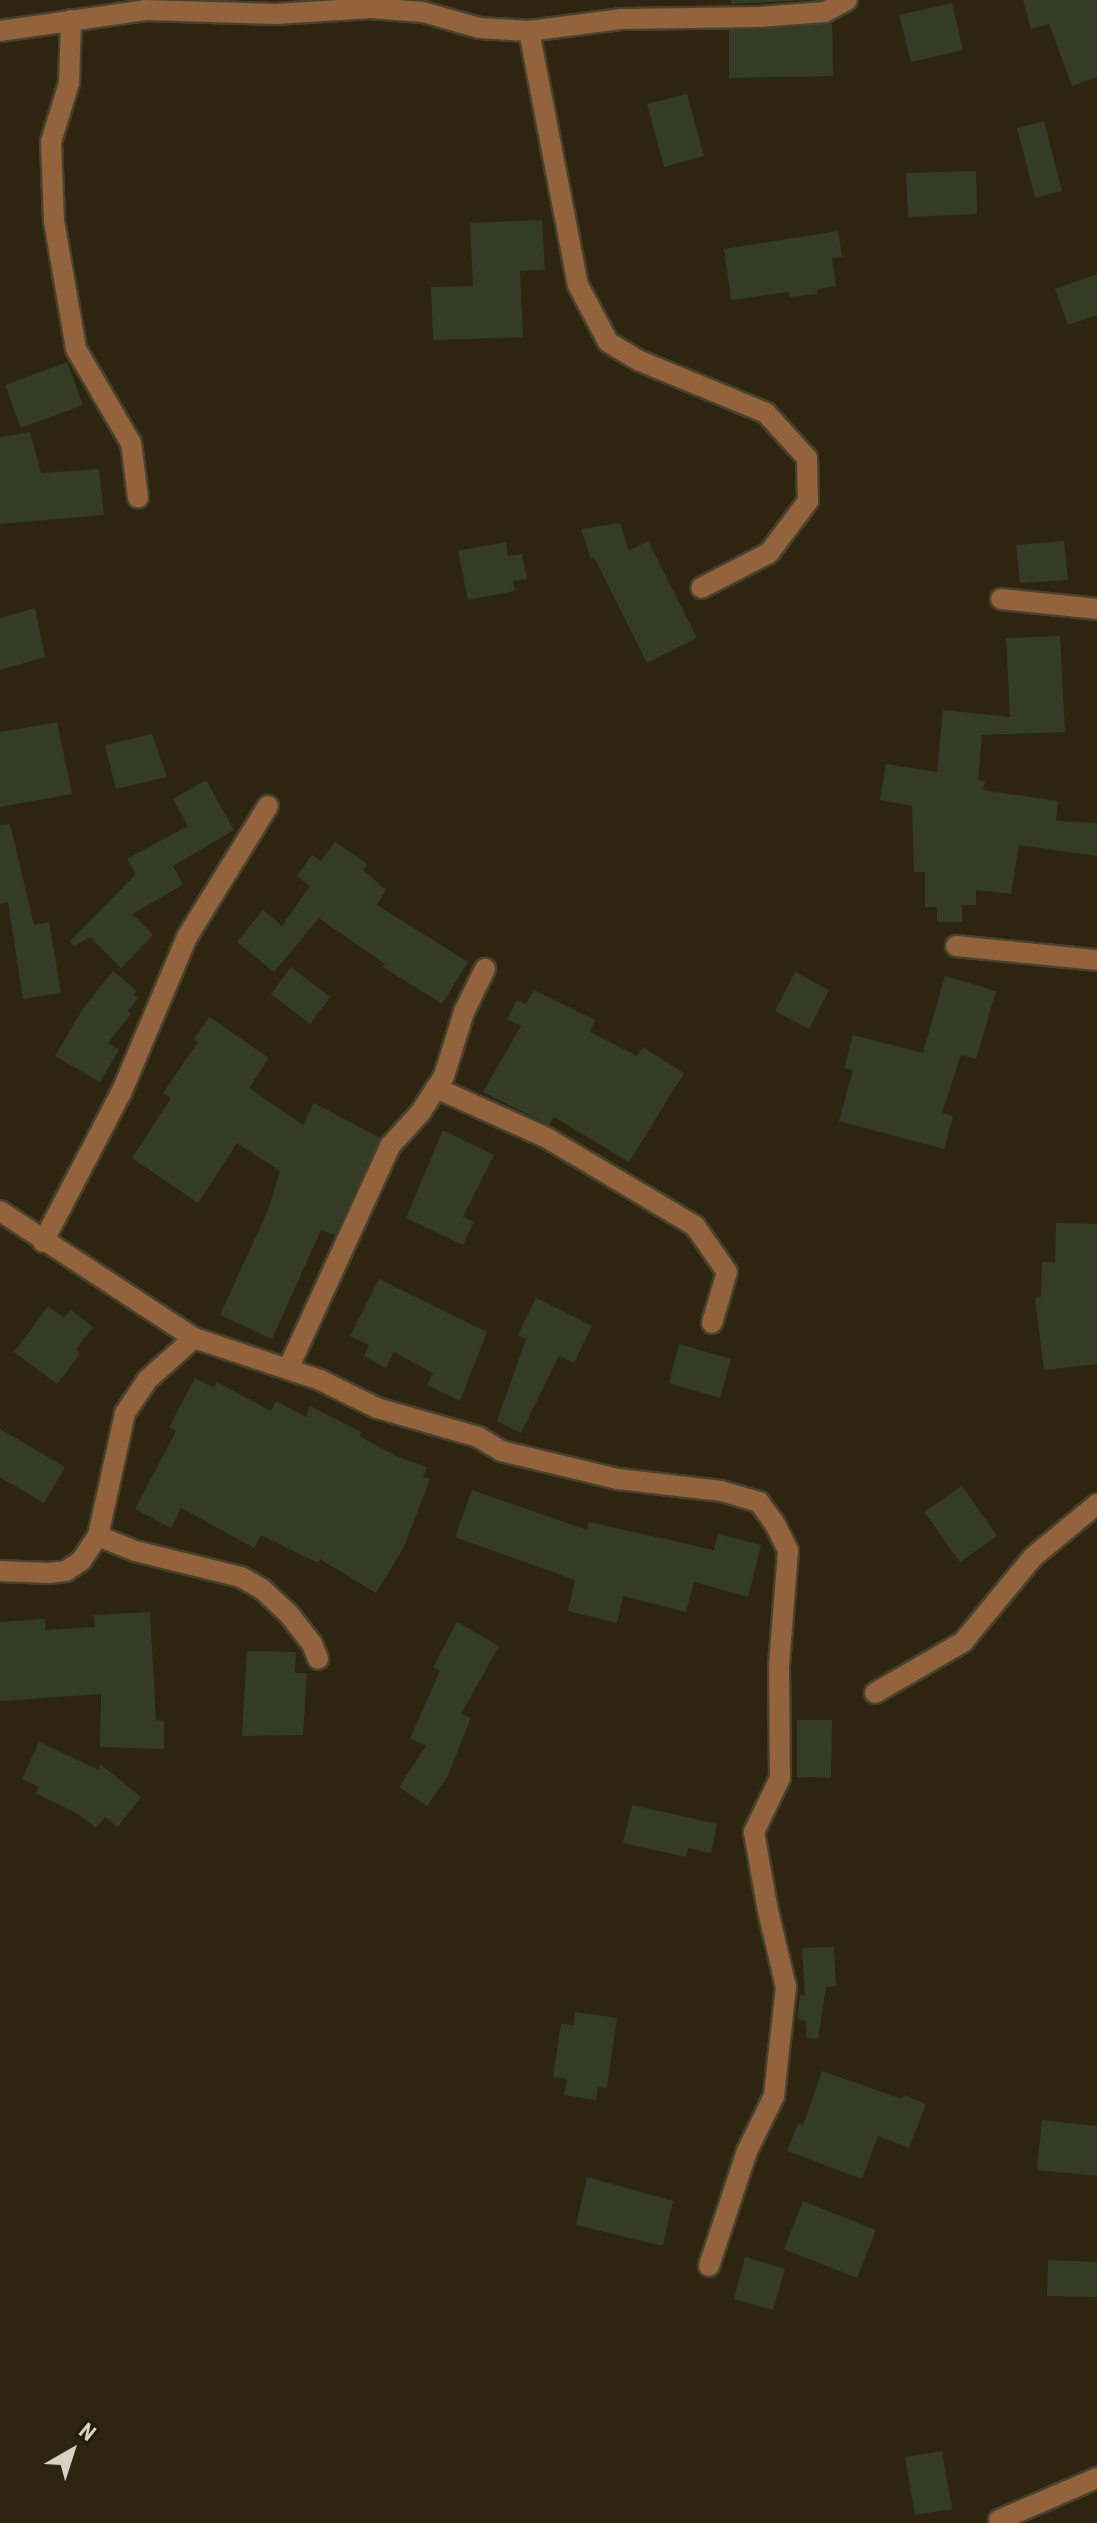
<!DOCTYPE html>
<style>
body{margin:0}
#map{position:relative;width:1097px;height:2523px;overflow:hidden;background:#2d2510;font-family:"Roboto Condensed",sans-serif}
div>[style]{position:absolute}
.building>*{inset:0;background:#353c26}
.roads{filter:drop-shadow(2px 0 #48412d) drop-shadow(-2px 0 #48412d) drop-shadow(0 2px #48412d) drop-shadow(0 -2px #48412d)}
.minor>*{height:20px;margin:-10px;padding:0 10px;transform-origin:10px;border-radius:10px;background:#92633d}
span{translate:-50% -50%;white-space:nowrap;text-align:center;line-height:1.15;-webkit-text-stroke:7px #231c07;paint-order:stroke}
.north{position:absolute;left:32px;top:2411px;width:80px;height:80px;-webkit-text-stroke:6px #231c07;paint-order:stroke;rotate:39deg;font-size:22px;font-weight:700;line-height:32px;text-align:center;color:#d7d2c5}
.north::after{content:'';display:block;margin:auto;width:28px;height:36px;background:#d7d2c5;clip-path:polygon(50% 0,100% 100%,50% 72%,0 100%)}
</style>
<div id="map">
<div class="building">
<i style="clip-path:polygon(731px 0,811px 0,732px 4px)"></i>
<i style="clip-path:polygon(1023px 0,1097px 0,1097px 77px,1072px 86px,1049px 24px,1031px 29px)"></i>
<i style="clip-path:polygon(952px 3px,963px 50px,911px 62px,899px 15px)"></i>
<i style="clip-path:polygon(832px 23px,833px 76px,729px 78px,729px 30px)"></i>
<i style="clip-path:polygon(687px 94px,704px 156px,664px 167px,647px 104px)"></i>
<i style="clip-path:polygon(1044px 121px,1062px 191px,1035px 198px,1017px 128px)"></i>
<i style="clip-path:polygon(976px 171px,977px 214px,908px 217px,906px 173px)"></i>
<i style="clip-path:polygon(542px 220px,545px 270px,520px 271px,523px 337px,433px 340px,431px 287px,473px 286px,470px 223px)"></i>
<i style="clip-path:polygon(838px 231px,842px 257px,832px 258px,836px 286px,817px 289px,817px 294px,790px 297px,789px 292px,731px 300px,724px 249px)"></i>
<i style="clip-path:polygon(1097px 274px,1097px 315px,1068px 325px,1055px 289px)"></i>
<i style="clip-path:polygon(67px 362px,83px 405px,21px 428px,5px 385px)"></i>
<i style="clip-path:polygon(30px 432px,41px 473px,99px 469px,104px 515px,0 524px,0 437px)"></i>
<i style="clip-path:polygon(620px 523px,629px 551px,648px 541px,697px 638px,647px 663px,594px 557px,591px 559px,581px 529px)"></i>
<i style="clip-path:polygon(1064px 541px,1068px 580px,1020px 583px,1016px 545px)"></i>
<i style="clip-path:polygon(506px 542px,508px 556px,522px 554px,527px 579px,513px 581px,515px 591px,468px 600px,458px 551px)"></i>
<i style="clip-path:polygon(35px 608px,45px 657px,0 670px,0 618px)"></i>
<i style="clip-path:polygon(1060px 636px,1065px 732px,982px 735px,978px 780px,985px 781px,983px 790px,1058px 801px,1056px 821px,1097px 823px,1097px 856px,1019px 845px,1011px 894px,976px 890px,976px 905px,962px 905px,962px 922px,937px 922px,937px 907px,925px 907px,925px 872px,914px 872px,912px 806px,880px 800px,886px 764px,937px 772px,943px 710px,1010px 717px,1006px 638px)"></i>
<i style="clip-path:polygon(57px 722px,72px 794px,0 807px,0 732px)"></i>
<i style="clip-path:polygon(152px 734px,167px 777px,116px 789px,105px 745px)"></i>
<i style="clip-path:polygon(206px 780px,234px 830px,173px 866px,183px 885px,132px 914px,153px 935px,121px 968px,90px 937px,74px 946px,70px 941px,136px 874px,127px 859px,188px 826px,173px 799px)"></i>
<i style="clip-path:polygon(10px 824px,34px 925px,49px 922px,61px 993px,23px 999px,8px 902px,0 904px,0 825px)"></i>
<i style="clip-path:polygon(335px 842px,367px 864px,363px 870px,386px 890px,377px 905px,468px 962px,442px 1004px,383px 967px,385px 964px,319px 918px,274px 972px,237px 942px,263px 910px,282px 926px,310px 886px,297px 876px,312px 855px,321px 861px)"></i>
<i style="clip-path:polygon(291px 967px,330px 997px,310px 1024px,271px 994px)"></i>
<i style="clip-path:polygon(113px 971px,137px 991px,134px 995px,138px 998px,128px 1011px,131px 1014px,108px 1043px,119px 1050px,100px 1082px,55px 1056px,84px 1007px)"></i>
<i style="clip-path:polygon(795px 972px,829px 990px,809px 1029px,775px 1011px)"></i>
<i style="clip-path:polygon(945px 976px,996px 991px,976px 1059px,961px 1055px,942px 1113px,953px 1116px,944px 1149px,839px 1121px,853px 1070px,844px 1068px,853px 1035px,923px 1053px)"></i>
<i style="clip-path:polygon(534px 990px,595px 1020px,590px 1032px,637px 1056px,643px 1047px,684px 1073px,629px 1162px,554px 1117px,549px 1125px,483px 1092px,521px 1026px,507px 1019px,517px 1000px,526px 1004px)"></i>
<i style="clip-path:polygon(209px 1017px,269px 1058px,249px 1088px,303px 1125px,314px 1103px,380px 1138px,335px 1235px,321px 1230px,272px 1339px,220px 1315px,268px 1210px,280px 1171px,237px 1143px,198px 1203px,132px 1158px,171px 1098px,163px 1093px,198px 1042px,194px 1039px)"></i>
<i style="clip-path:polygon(443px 1130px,494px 1155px,463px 1217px,474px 1222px,463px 1245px,406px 1218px)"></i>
<i style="clip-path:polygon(1056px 1223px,1097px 1224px,1097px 1364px,1044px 1370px,1035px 1298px,1041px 1297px,1042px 1262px,1055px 1262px)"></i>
<i style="clip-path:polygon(379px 1279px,487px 1332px,460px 1401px,427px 1385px,433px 1373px,394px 1352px,386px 1368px,364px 1356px,369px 1345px,350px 1336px)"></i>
<i style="clip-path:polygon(536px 1298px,592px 1326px,574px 1363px,559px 1356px,521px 1433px,497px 1421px,526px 1339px,518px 1335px)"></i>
<i style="clip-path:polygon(48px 1306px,64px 1318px,71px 1310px,93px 1327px,76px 1350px,80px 1354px,57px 1384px,14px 1352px)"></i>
<i style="clip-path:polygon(679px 1344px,731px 1359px,720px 1398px,669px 1383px)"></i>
<i style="clip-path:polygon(195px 1378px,214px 1388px,217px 1382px,271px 1411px,276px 1401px,306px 1417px,310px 1406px,361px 1432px,359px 1436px,396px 1456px,427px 1467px,423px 1477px,430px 1479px,404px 1547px,376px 1593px,320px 1559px,318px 1563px,261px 1535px,254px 1548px,181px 1508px,171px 1528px,135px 1509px,176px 1431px,169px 1427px)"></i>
<i style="clip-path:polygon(0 1429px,65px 1467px,44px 1503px,0 1477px)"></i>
<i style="clip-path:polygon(962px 1486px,997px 1536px,960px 1562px,924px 1512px)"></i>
<i style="clip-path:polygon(472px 1490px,587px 1530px,589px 1522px,714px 1550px,718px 1534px,761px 1545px,748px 1597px,694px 1582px,686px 1612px,623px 1596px,617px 1623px,568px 1611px,575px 1580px,455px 1537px)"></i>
<i style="clip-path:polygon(150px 1612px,156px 1720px,164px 1721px,164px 1749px,100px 1747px,101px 1694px,0 1701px,0 1622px,45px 1619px,45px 1630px,95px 1627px,94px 1615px)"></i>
<i style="clip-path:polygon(457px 1622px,499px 1646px,461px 1714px,471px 1718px,447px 1777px,427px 1806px,399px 1787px,426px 1746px,410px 1738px,440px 1671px,433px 1667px)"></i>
<i style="clip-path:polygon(247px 1651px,296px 1652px,295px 1673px,307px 1673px,303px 1735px,242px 1736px)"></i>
<i style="clip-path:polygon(797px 1720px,832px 1720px,831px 1778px,797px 1777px)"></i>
<i style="clip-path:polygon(39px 1742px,99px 1770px,100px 1764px,141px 1797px,118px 1827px,105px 1817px,96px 1828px,78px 1814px,35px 1793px,39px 1787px,22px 1779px)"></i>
<i style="clip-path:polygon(632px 1805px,717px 1824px,711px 1853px,688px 1848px,686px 1857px,623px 1843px)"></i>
<i style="clip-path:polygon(834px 1947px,836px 1986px,826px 1987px,818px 2039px,807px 2038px,806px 2021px,797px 2019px,800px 1995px,805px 1996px,802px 1948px)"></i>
<i style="clip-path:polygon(575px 2012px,617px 2018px,607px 2088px,598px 2087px,596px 2100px,564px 2095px,567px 2079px,553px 2077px,561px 2024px,574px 2025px)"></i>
<i style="clip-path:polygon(822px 2071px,902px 2099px,904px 2095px,926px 2104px,909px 2148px,878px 2136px,862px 2179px,787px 2151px,798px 2123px,803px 2125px)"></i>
<i style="clip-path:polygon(1042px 2120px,1097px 2126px,1097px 2176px,1037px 2170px)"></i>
<i style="clip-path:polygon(587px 2177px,673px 2201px,663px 2246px,576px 2225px)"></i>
<i style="clip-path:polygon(803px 2201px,876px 2230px,857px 2278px,784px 2249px)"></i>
<i style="clip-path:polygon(745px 2257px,785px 2269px,773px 2310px,734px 2299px)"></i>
<i style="clip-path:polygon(1048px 2260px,1097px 2262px,1097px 2297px,1047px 2296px)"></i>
<i style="clip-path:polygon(942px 2451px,952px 2509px,915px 2515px,905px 2457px)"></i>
</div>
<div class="roads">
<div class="minor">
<i style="left:71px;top:20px;width:63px;rotate:91.8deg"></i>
<i style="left:69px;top:83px;width:62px;rotate:107deg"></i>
<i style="left:51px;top:142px;width:79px;rotate:87.8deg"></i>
<i style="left:54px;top:221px;width:130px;rotate:80.2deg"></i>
<i style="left:76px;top:349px;width:109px;rotate:59.7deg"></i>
<i style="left:131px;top:443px;width:55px;rotate:82.7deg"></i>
<i style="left:0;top:31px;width:147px;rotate:-8.2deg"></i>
<i style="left:145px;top:10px;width:131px;rotate:1.7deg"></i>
<i style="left:276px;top:14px;width:95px;rotate:-3.6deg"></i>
<i style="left:371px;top:8px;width:52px;rotate:4.4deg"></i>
<i style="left:423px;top:12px;width:58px;rotate:15.9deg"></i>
<i style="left:479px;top:28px;width:50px;rotate:3.4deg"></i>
<i style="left:529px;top:31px;width:94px;rotate:-7.4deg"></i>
<i style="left:622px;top:19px;width:137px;rotate:-0.8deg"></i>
<i style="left:759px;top:17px;width:66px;rotate:-4.3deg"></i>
<i style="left:825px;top:12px;width:25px;rotate:-29deg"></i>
<i style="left:529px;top:31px;width:259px;rotate:79.1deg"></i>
<i style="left:578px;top:285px;width:64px;rotate:62.2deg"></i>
<i style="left:608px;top:342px;width:37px;rotate:31deg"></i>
<i style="left:640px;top:361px;width:136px;rotate:22.4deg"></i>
<i style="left:766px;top:413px;width:61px;rotate:47.7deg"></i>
<i style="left:807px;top:458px;width:43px;rotate:88.7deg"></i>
<i style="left:808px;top:501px;width:65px;rotate:126.9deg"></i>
<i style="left:769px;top:553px;width:76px;rotate:152.8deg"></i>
<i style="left:1001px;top:599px;width:97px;rotate:5.9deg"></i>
<i style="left:956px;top:946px;width:142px;rotate:5.7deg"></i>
<i style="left:436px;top:1088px;width:122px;rotate:24.2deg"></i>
<i style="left:547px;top:1138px;width:172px;rotate:30.7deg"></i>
<i style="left:695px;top:1226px;width:56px;rotate:55.2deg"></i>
<i style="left:727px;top:1272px;width:53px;rotate:106.4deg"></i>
<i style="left:0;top:1211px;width:232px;rotate:33.2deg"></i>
<i style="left:194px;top:1338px;width:133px;rotate:18.4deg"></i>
<i style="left:320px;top:1380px;width:64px;rotate:26.2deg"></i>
<i style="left:377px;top:1408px;width:105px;rotate:16deg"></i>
<i style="left:478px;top:1437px;width:27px;rotate:31deg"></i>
<i style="left:501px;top:1451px;width:120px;rotate:13.5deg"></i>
<i style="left:618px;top:1479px;width:104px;rotate:6.6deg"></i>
<i style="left:721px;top:1491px;width:40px;rotate:16deg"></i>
<i style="left:759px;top:1502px;width:27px;rotate:54deg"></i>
<i style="left:775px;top:1524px;width:30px;rotate:64deg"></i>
<i style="left:788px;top:1551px;width:115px;rotate:94.5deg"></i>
<i style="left:779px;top:1666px;width:112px;rotate:89.5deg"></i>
<i style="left:780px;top:1778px;width:60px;rotate:115.7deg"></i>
<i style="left:754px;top:1832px;width:80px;rotate:80deg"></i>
<i style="left:768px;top:1911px;width:78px;rotate:76.7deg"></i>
<i style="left:786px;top:1987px;width:110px;rotate:96.3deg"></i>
<i style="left:774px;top:2096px;width:61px;rotate:116.1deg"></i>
<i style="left:747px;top:2151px;width:121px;rotate:108.3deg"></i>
<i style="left:43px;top:1242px;width:170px;rotate:-62.4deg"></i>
<i style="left:122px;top:1091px;width:167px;rotate:-67.1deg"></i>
<i style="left:187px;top:937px;width:154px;rotate:-58.3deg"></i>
<i style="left:288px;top:1369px;width:245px;rotate:-65.4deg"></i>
<i style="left:390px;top:1146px;width:45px;rotate:-47.7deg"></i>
<i style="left:420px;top:1113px;width:44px;rotate:-57deg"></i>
<i style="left:444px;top:1076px;width:67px;rotate:-72.6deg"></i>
<i style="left:464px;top:1012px;width:48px;rotate:-64deg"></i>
<i style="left:98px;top:1536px;width:40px;rotate:22deg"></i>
<i style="left:135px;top:1551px;width:109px;rotate:13.8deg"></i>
<i style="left:241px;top:1577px;width:24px;rotate:30deg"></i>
<i style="left:262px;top:1589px;width:35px;rotate:43deg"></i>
<i style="left:288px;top:1613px;width:39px;rotate:52deg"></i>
<i style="left:312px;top:1644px;width:16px;rotate:68deg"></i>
<i style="left:0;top:1571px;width:48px;rotate:2.4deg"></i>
<i style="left:48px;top:1573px;width:18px;rotate:-6deg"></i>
<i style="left:66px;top:1571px;width:18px;rotate:-34deg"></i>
<i style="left:81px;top:1561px;width:30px;rotate:-56deg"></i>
<i style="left:98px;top:1536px;width:126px;rotate:-77.6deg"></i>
<i style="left:125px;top:1413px;width:40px;rotate:-56deg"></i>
<i style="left:147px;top:1380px;width:63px;rotate:-41.8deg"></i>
<i style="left:875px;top:1693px;width:102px;rotate:-30.1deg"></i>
<i style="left:963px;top:1642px;width:110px;rotate:-50.5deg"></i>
<i style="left:1033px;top:1557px;width:83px;rotate:-39.6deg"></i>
<i style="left:999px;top:2520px;width:107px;rotate:-23.2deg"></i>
</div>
</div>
<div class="north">N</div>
</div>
